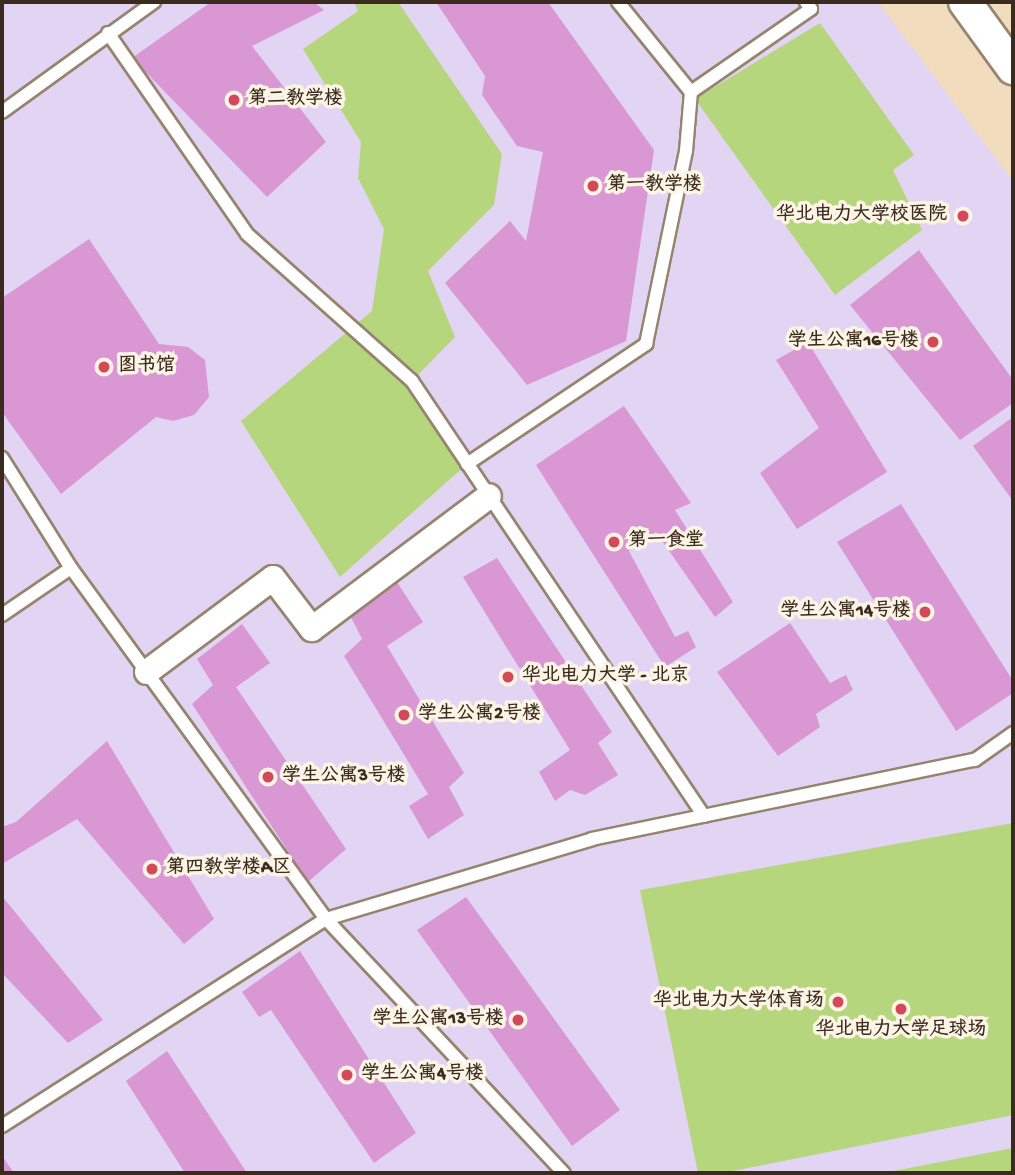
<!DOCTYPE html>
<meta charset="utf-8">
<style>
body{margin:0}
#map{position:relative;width:1015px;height:1175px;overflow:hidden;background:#f1ddbd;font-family:"Gochi Hand","LXGW WenKai TC",sans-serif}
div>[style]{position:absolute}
.built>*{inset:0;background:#e2d4f3}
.green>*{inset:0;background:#b5d67d}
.building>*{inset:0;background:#d998d3}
.roads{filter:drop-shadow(2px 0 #96846e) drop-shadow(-2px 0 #96846e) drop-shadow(0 2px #96846e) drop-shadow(0 -2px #96846e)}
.service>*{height:12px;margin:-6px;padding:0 6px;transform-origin:6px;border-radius:6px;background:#fff}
.minor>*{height:24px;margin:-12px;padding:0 12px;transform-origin:12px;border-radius:12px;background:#fff}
.tertiary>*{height:32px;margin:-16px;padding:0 16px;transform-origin:16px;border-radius:16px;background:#fff}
.dots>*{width:19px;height:19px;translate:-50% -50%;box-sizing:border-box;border:4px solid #fcf5e5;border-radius:50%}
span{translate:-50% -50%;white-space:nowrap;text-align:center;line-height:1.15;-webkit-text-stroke:7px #fcf5e5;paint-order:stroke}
.poi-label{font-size:19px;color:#3b2a1e;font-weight:700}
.left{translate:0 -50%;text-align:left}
.right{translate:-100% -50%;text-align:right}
.frame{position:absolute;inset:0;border:4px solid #3b2a1e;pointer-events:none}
</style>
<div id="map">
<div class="built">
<i style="clip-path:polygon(2px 2px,878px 2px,1013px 181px,1013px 1173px,2px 1173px)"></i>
</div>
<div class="green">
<i style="clip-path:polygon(354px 2px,398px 2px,502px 154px,494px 205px,428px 271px,455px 337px,412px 381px,467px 464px,340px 577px,241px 421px,372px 311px,384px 229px,358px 178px,361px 142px,303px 49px,358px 11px)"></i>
<i style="clip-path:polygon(820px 23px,914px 155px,893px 170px,922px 230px,835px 295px,695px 99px)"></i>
<i style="clip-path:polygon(1013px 823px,1013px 1115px,723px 1173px,698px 1173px,640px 890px)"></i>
<i style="clip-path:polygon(1013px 1148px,1013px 1173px,883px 1173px)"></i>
</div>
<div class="building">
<i style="clip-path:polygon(211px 2px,314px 2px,324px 10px,252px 46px,326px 142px,267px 197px,132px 58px)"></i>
<i style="clip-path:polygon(436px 2px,548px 2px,654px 150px,626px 341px,527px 385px,445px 283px,510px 221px,526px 241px,543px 152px,517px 146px,482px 95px,485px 76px)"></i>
<i style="clip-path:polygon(89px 239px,159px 344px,188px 347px,205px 360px,209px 397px,194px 415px,173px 421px,156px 417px,61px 494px,2px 412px,2px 298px)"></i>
<i style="clip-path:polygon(919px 250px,1013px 380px,1013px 403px,960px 440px,850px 305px)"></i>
<i style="clip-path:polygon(808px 342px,887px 472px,797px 529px,760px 473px,819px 428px,776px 360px)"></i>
<i style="clip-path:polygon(624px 406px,691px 503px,675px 510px,733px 602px,715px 617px,656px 532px,629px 551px,675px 637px,688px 631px,696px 647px,665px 667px,536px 465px)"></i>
<i style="clip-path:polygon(1010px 419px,1013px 423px,1013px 501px,973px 446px)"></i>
<i style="clip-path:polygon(901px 504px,1013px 681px,1013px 693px,956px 731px,837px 542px)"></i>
<i style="clip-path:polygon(497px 558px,612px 732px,598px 743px,618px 775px,585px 795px,570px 790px,555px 801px,539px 772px,570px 750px,463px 577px)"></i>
<i style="clip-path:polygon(393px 576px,423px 622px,387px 646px,464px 773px,449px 787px,464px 815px,428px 839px,409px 806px,428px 794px,344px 656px,362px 639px,346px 607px)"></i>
<i style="clip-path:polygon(790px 623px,830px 683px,846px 675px,853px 690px,816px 714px,820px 727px,778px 756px,717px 672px)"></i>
<i style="clip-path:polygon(242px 624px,270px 663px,236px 687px,346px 849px,308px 882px,192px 704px,213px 685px,197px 659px)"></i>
<i style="clip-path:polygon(107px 741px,214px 919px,184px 944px,77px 819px,2px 864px,2px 827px,16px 822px)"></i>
<i style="clip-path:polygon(2px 896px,103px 1020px,68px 1043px,2px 973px)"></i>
<i style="clip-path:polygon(466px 897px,620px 1110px,572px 1146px,417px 930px)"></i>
<i style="clip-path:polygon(300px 951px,416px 1133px,374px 1163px,271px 1010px,259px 1017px,242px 992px)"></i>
<i style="clip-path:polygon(167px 1051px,247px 1173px,185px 1173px,126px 1081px)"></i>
<i style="clip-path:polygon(2px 1156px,14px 1173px,2px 1173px)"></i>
</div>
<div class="roads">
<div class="service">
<i style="left:618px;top:2px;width:116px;rotate:51deg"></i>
<i style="left:691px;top:92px;width:146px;rotate:-34.7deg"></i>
<i style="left:811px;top:9px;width:9px;rotate:-126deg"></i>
<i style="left:108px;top:33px;width:244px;rotate:55.3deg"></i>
<i style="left:247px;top:234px;width:221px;rotate:41.7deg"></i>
<i style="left:412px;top:381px;width:524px;rotate:56.13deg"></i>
<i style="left:2px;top:112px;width:188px;rotate:-35.9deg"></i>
<i style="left:2px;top:458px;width:130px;rotate:57.9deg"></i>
<i style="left:71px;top:568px;width:434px;rotate:54deg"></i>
<i style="left:326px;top:919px;width:348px;rotate:46.9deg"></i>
<i style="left:467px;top:464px;width:216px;rotate:-33.8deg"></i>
<i style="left:646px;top:344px;width:197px;rotate:-78.3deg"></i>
<i style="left:686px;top:151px;width:59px;rotate:-85.2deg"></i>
<i style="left:2px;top:615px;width:83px;rotate:-34.3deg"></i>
<i style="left:2px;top:1126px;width:384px;rotate:-32.6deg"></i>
<i style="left:326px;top:919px;width:278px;rotate:-16.7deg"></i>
<i style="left:592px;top:839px;width:391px;rotate:-11.7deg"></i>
<i style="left:975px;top:760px;width:47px;rotate:-35.4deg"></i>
</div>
<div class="minor">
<i style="left:147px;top:672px;width:157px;rotate:-36.7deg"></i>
<i style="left:273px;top:578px;width:64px;rotate:52.6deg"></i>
<i style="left:312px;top:629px;width:221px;rotate:-36.9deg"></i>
</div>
<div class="tertiary">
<i style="left:965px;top:2px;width:82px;rotate:54deg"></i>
</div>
</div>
<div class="dots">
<i style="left:234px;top:100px;background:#d1495b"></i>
<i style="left:593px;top:186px;background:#d1495b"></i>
<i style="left:963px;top:216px;background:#d1495b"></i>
<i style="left:933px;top:342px;background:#d1495b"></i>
<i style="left:104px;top:367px;background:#d1495b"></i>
<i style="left:614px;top:542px;background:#d1495b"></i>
<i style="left:925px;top:612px;background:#d1495b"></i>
<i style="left:508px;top:677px;background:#d1495b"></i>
<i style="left:404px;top:715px;background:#d1495b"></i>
<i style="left:268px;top:777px;background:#d1495b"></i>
<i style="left:152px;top:869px;background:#d1495b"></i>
<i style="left:838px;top:1002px;background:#d1495b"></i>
<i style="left:901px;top:1009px;background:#d1495b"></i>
<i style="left:518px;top:1020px;background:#d1495b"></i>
<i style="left:347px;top:1075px;background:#d1495b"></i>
</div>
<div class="poi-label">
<span class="left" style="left:248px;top:100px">第二教学楼</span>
<span class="left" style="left:607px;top:186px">第一教学楼</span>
<span class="right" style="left:947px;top:216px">华北电力大学校医院</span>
<span class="right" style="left:919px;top:342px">学生公寓16号楼</span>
<span class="left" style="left:118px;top:367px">图书馆</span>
<span class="left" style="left:628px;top:542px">第一食堂</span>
<span class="right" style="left:911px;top:612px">学生公寓14号楼</span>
<span class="left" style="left:522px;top:677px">华北电力大学 - 北京</span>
<span class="left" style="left:418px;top:715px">学生公寓2号楼</span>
<span class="left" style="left:282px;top:777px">学生公寓3号楼</span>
<span class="left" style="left:166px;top:869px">第四教学楼A区</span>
<span class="right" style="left:824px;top:1002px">华北电力大学体育场</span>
<span class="right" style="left:504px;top:1020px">学生公寓13号楼</span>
<span style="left:901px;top:1031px">华北电力大学足球场</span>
<span class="left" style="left:361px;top:1075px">学生公寓4号楼</span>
</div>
<div class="frame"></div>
</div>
